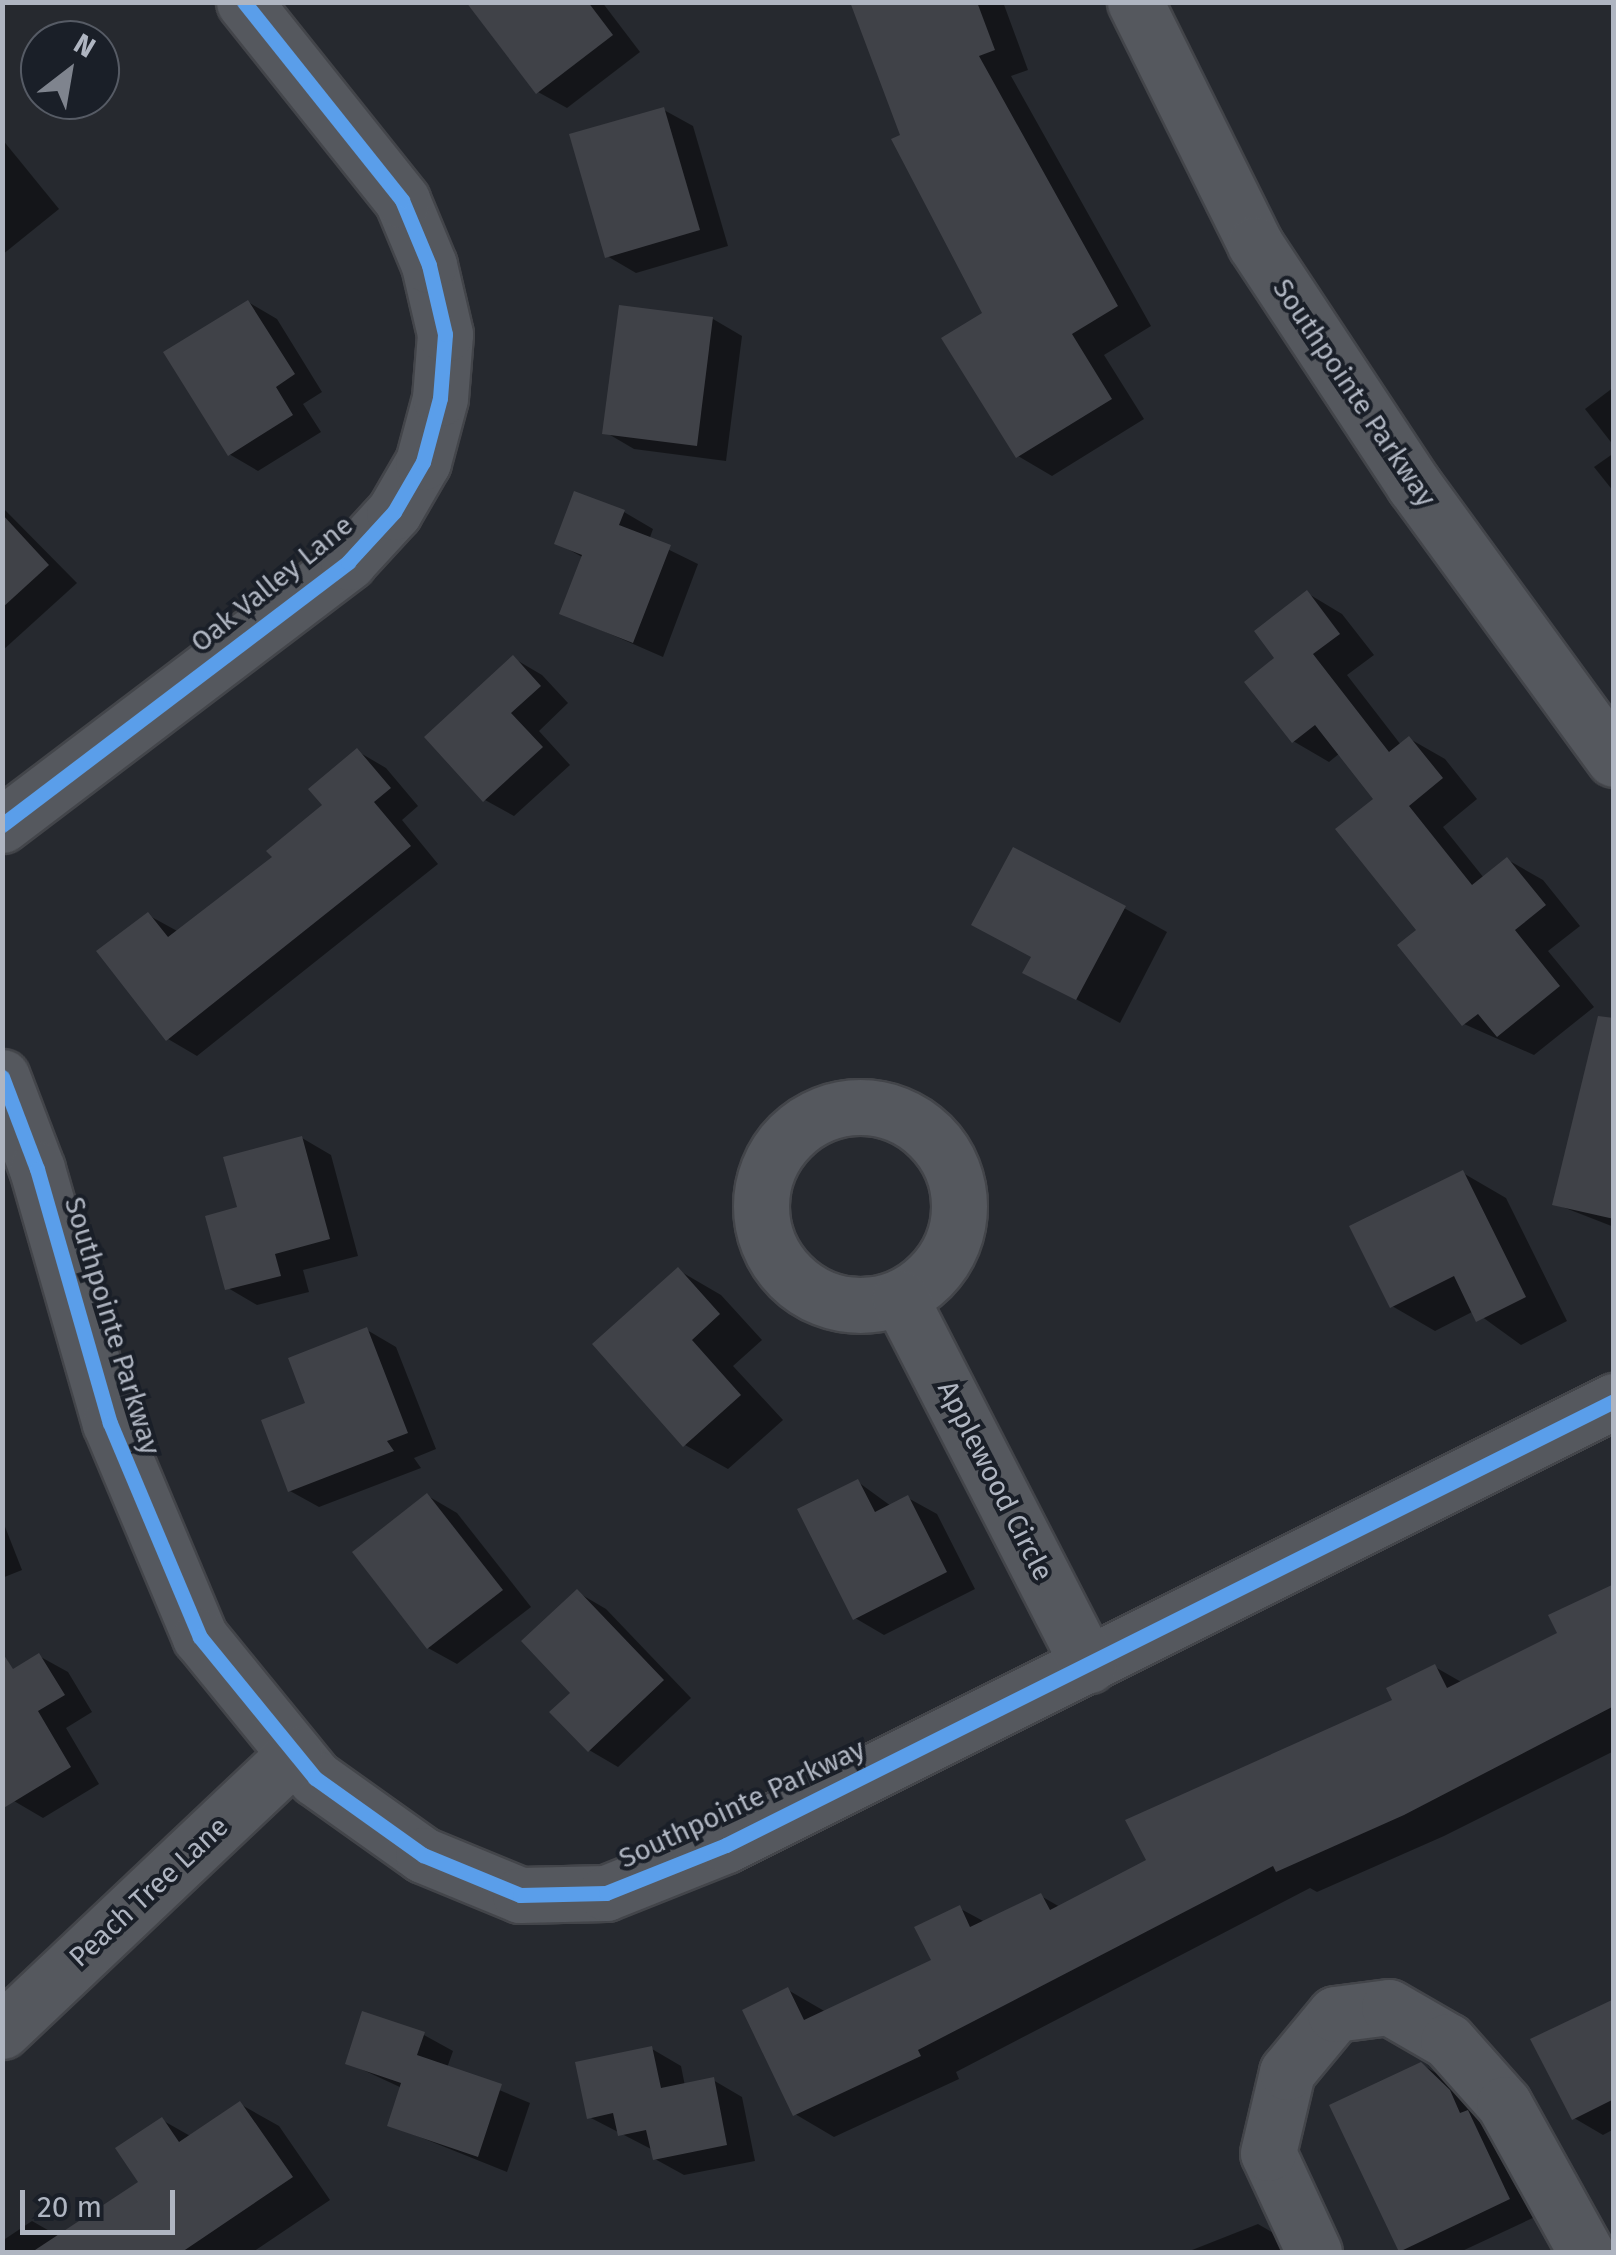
<!DOCTYPE html>
<style>
body{margin:0}
#map{position:relative;width:1616px;height:2255px;overflow:hidden;background:#26292f;font-family:"Fira Sans",sans-serif}
div>[style]{position:absolute}
.shadow>*{inset:0;background:#0007}
.building>*{inset:0;background:#404248}
.roads{filter:drop-shadow(2px 0 #43454a) drop-shadow(-2px 0 #43454a) drop-shadow(0 2px #43454a) drop-shadow(0 -2px #43454a)}
.minor>*{height:55px;margin:-27.5px;padding:0 27.5px;transform-origin:27.5px;border-radius:27.5px;background:#55585e}
.minor>.ring{margin:-27.5px;padding:0;box-sizing:content-box;background:none;border:55px solid #55585e;border-radius:50%}
.cycleway>*{height:15px;margin:-7.5px;padding:0 7.5px;transform-origin:7.5px;border-radius:7.5px;background:#5a9eea}
span{translate:-50% -50%;white-space:nowrap;text-align:center;line-height:1.15;-webkit-text-stroke:8px #1a1f28;paint-order:stroke}
.street-label{font-size:28px;color:#afb5c1}
.frame{position:absolute;inset:0;border:5px solid #afb5c1;pointer-events:none}
.north{position:absolute;left:20px;top:20px;width:100px;height:100px;box-sizing:border-box;background:#1a1f28;border:2px solid #565b65;border-radius:50%;rotate:31deg;font-size:28px;font-weight:700;line-height:40px;text-align:center;color:#afb5c1}
.north::after{content:'';display:block;margin:auto;width:35px;height:45px;background:#7f848e;clip-path:polygon(50% 0,100% 100%,50% 72%,0 100%)}
.scale{position:absolute;left:20px;top:2190px;width:155px;height:45px;box-sizing:border-box;border:5px solid #afb5c1;border-top:0;padding-left:12px;font-size:30px;line-height:35px;white-space:nowrap;color:#afb5c1;-webkit-text-stroke:8px #1a1f28;paint-order:stroke}
</style>
<div id="map">
<div class="shadow">
<i style="clip-path:polygon(475px 2px,602px 2px,640px 52px,567px 108px,538px 92px)"></i>
<i style="clip-path:polygon(853px 2px,1003px 2px,1028px 70px,1011px 76px,1151px 326px,1104px 355px,1144px 419px,1052px 476px,1018px 456px,985px 314px,903px 136px)"></i>
<i style="clip-path:polygon(664px 110px,693px 126px,728px 246px,636px 273px,607px 256px)"></i>
<i style="clip-path:polygon(2px 139px,59px 209px,2px 255px)"></i>
<i style="clip-path:polygon(248px 302px,277px 319px,322px 392px,303px 404px,321px 432px,258px 471px,229px 454px)"></i>
<i style="clip-path:polygon(713px 319px,742px 336px,726px 461px,634px 449px,605px 432px)"></i>
<i style="clip-path:polygon(1614px 387px,1614px 446px,1585px 409px)"></i>
<i style="clip-path:polygon(1614px 453px,1614px 492px,1594px 467px)"></i>
<i style="clip-path:polygon(2px 507px,77px 583px,2px 651px)"></i>
<i style="clip-path:polygon(624px 512px,653px 529px,649px 540px,698px 564px,663px 657px,562px 613px,584px 558px,557px 543px)"></i>
<i style="clip-path:polygon(1307px 593px,1342px 614px,1374px 655px,1347px 675px,1401px 745px,1410px 739px,1445px 759px,1477px 799px,1443px 827px,1484px 878px,1508px 860px,1543px 880px,1580px 926px,1548px 951px,1594px 1007px,1534px 1055px,1464px 1024px,1420px 930px,1376px 799px,1340px 753px,1329px 762px,1293px 741px,1278px 658px)"></i>
<i style="clip-path:polygon(513px 658px,542px 675px,568px 703px,539px 731px,570px 765px,514px 816px,485px 800px)"></i>
<i style="clip-path:polygon(357px 751px,386px 768px,418px 806px,402px 820px,438px 864px,197px 1056px,168px 1039px,148px 915px,179px 932px,275px 858px,325px 805px)"></i>
<i style="clip-path:polygon(1124px 908px,1167px 932px,1120px 1023px,1026px 972px)"></i>
<i style="clip-path:polygon(1614px 1091px,1614px 1227px,1555px 1204px)"></i>
<i style="clip-path:polygon(302px 1138px,331px 1155px,358px 1256px,303px 1270px,309px 1292px,257px 1305px,228px 1288px,240px 1209px)"></i>
<i style="clip-path:polygon(1463px 1173px,1506px 1198px,1567px 1321px,1521px 1345px,1474px 1311px,1435px 1331px,1392px 1306px)"></i>
<i style="clip-path:polygon(678px 1270px,721px 1295px,762px 1340px,733px 1366px,783px 1420px,728px 1469px,685px 1445px)"></i>
<i style="clip-path:polygon(367px 1330px,396px 1347px,436px 1449px,414px 1458px,421px 1468px,319px 1507px,290px 1491px,308px 1404px)"></i>
<i style="clip-path:polygon(858px 1482px,891px 1506px,908px 1498px,937px 1514px,975px 1589px,884px 1635px,855px 1618px)"></i>
<i style="clip-path:polygon(428px 1496px,457px 1513px,531px 1607px,457px 1664px,428px 1648px)"></i>
<i style="clip-path:polygon(2px 1519px,22px 1570px,2px 1578px)"></i>
<i style="clip-path:polygon(1614px 1587px,1614px 1751px,1444px 1836px,1317px 1892px,1310px 1888px,956px 2072px,959px 2079px,834px 2137px,795px 2114px,788px 1990px,826px 2012px,934px 1961px,959px 1908px,985px 1922px,1041px 1896px,1060px 1907px,1149px 1861px,1395px 1701px,1435px 1667px,1463px 1683px,1560px 1635px)"></i>
<i style="clip-path:polygon(577px 1592px,606px 1609px,691px 1698px,618px 1767px,589px 1750px,574px 1693px)"></i>
<i style="clip-path:polygon(39px 1656px,68px 1672px,92px 1712px,66px 1728px,99px 1784px,43px 1818px,14px 1801px)"></i>
<i style="clip-path:polygon(1614px 2002px,1614px 2129px,1603px 2135px,1574px 2118px)"></i>
<i style="clip-path:polygon(424px 2035px,453px 2051px,447px 2068px,530px 2103px,507px 2172px,390px 2125px,402px 2088px,348px 2063px)"></i>
<i style="clip-path:polygon(652px 2049px,681px 2066px,685px 2086px,713px 2080px,742px 2097px,755px 2161px,684px 2175px,655px 2159px,653px 2150px,589px 2117px)"></i>
<i style="clip-path:polygon(1421px 2064px,1451px 2082px,1485px 2123px,1537px 2216px,1460px 2252px,1401px 2250px)"></i>
<i style="clip-path:polygon(240px 2104px,279px 2126px,330px 2200px,253px 2252px,2px 2252px,2px 2241px,32px 2221px,60px 2237px,141px 2183px,162px 2120px,192px 2137px)"></i>
<i style="clip-path:polygon(1258px 2224px,1287px 2241px,1292px 2252px,1187px 2252px)"></i>
</div>
<div class="building">
<i style="clip-path:polygon(466px 2px,588px 2px,613px 35px,536px 94px)"></i>
<i style="clip-path:polygon(850px 2px,977px 2px,995px 50px,979px 56px,1118px 306px,1072px 334px,1112px 399px,1016px 458px,941px 338px,982px 313px,891px 139px,900px 135px)"></i>
<i style="clip-path:polygon(664px 107px,700px 230px,605px 258px,569px 134px)"></i>
<i style="clip-path:polygon(248px 300px,295px 374px,276px 387px,293px 415px,228px 456px,163px 352px)"></i>
<i style="clip-path:polygon(619px 305px,713px 317px,697px 446px,602px 434px)"></i>
<i style="clip-path:polygon(574px 491px,625px 510px,619px 525px,671px 545px,633px 643px,559px 614px,582px 555px,554px 544px)"></i>
<i style="clip-path:polygon(2px 514px,49px 565px,2px 608px)"></i>
<i style="clip-path:polygon(1307px 590px,1340px 634px,1313px 654px,1389px 752px,1409px 736px,1443px 778px,1409px 806px,1472px 885px,1507px 857px,1546px 905px,1515px 930px,1560px 986px,1497px 1037px,1478px 1014px,1462px 1026px,1397px 945px,1416px 930px,1335px 829px,1373px 799px,1315px 725px,1292px 743px,1244px 682px,1274px 658px,1254px 631px)"></i>
<i style="clip-path:polygon(513px 655px,541px 686px,511px 713px,543px 747px,483px 802px,424px 737px)"></i>
<i style="clip-path:polygon(357px 748px,391px 788px,374px 802px,411px 846px,166px 1041px,96px 951px,148px 912px,168px 937px,272px 857px,266px 851px,322px 805px,308px 789px)"></i>
<i style="clip-path:polygon(1013px 847px,1126px 906px,1076px 1000px,1022px 973px,1031px 957px,971px 925px)"></i>
<i style="clip-path:polygon(1598px 1016px,1614px 1018px,1614px 1219px,1552px 1205px)"></i>
<i style="clip-path:polygon(302px 1136px,330px 1239px,275px 1254px,281px 1276px,225px 1290px,205px 1216px,237px 1207px,223px 1157px)"></i>
<i style="clip-path:polygon(1463px 1170px,1526px 1297px,1476px 1322px,1454px 1276px,1390px 1308px,1349px 1226px)"></i>
<i style="clip-path:polygon(678px 1267px,720px 1314px,692px 1340px,741px 1395px,683px 1447px,592px 1344px)"></i>
<i style="clip-path:polygon(367px 1327px,408px 1433px,387px 1441px,394px 1451px,288px 1492px,261px 1420px,305px 1403px,288px 1358px)"></i>
<i style="clip-path:polygon(858px 1479px,875px 1512px,908px 1495px,947px 1572px,853px 1620px,797px 1509px)"></i>
<i style="clip-path:polygon(427px 1493px,503px 1590px,427px 1649px,352px 1552px)"></i>
<i style="clip-path:polygon(1614px 1584px,1614px 1706px,1404px 1815px,1276px 1872px,1273px 1866px,918px 2050px,921px 2056px,793px 2116px,742px 2010px,788px 1987px,804px 2020px,931px 1960px,914px 1927px,960px 1905px,970px 1927px,1041px 1893px,1050px 1910px,1146px 1860px,1125px 1820px,1392px 1700px,1386px 1688px,1435px 1664px,1447px 1688px,1557px 1633px,1548px 1615px)"></i>
<i style="clip-path:polygon(577px 1589px,664px 1680px,588px 1752px,549px 1712px,570px 1693px,521px 1641px)"></i>
<i style="clip-path:polygon(2px 1652px,13px 1669px,39px 1653px,65px 1695px,38px 1711px,71px 1767px,2px 1809px)"></i>
<i style="clip-path:polygon(1614px 1999px,1614px 2099px,1572px 2120px,1530px 2039px)"></i>
<i style="clip-path:polygon(362px 2011px,425px 2032px,417px 2055px,502px 2084px,478px 2157px,387px 2126px,401px 2083px,345px 2064px)"></i>
<i style="clip-path:polygon(652px 2046px,661px 2088px,714px 2077px,727px 2145px,653px 2160px,646px 2130px,618px 2136px,613px 2113px,587px 2119px,575px 2062px)"></i>
<i style="clip-path:polygon(1421px 2062px,1450px 2090px,1460px 2113px,1468px 2110px,1510px 2199px,1399px 2252px,1329px 2105px)"></i>
<i style="clip-path:polygon(240px 2101px,293px 2177px,182px 2252px,32px 2252px,138px 2182px,115px 2148px,162px 2117px,179px 2142px)"></i>
</div>
<div class="roads">
<div class="minor">
<i style="left:1135px;top:2px;width:270px;rotate:63.6deg"></i>
<i style="left:1255px;top:244px;width:289px;rotate:56.6deg"></i>
<i style="left:1414px;top:485px;width:339px;rotate:53.9deg"></i>
<i style="left:2px;top:825px;width:435px;rotate:-37.2deg"></i>
<i style="left:348px;top:562px;width:68px;rotate:-47.4deg"></i>
<i style="left:394px;top:512px;width:58px;rotate:-59.9deg"></i>
<i style="left:423px;top:462px;width:66px;rotate:-75.1deg"></i>
<i style="left:440px;top:398px;width:64px;rotate:-85.5deg"></i>
<i style="left:445px;top:334px;width:71px;rotate:-103.1deg"></i>
<i style="left:429px;top:265px;width:70px;rotate:-112.6deg"></i>
<i style="left:402px;top:200px;width:253px;rotate:-128.6deg"></i>
<i style="left:2px;top:1077px;width:98px;rotate:69.2deg"></i>
<i style="left:37px;top:1169px;width:264px;rotate:74deg"></i>
<i style="left:110px;top:1423px;width:232px;rotate:67.2deg"></i>
<i style="left:200px;top:1637px;width:182px;rotate:50.8deg"></i>
<i style="left:315px;top:1778px;width:133px;rotate:35.5deg"></i>
<i style="left:423px;top:1855px;width:105px;rotate:22.4deg"></i>
<i style="left:520px;top:1895px;width:86px;rotate:-1.3deg"></i>
<i style="left:606px;top:1893px;width:129px;rotate:-21.8deg"></i>
<i style="left:726px;top:1845px;width:993px;rotate:-26.57deg"></i>
<i class="ring" style="left:761px;top:1107px;width:143px;height:143px"></i>
<i style="left:900px;top:1298px;width:413px;rotate:62.8deg"></i>
<i style="left:2px;top:2031px;width:403px;rotate:-43.4deg"></i>
<i style="left:1314px;top:2252px;width:109px;rotate:-114.9deg"></i>
<i style="left:1268px;top:2153px;width:83px;rotate:-76.8deg"></i>
<i style="left:1287px;top:2072px;width:75px;rotate:-50.4deg"></i>
<i style="left:1335px;top:2014px;width:54px;rotate:-7.4deg"></i>
<i style="left:1389px;top:2007px;width:68px;rotate:30deg"></i>
<i style="left:1448px;top:2041px;width:84px;rotate:48.4deg"></i>
<i style="left:1504px;top:2104px;width:169px;rotate:61deg"></i>
</div>
</div>
<div class="cycleway">
<i style="left:2px;top:825px;width:435px;rotate:-37.2deg"></i>
<i style="left:348px;top:562px;width:68px;rotate:-47.4deg"></i>
<i style="left:394px;top:512px;width:58px;rotate:-59.9deg"></i>
<i style="left:423px;top:462px;width:66px;rotate:-75.1deg"></i>
<i style="left:440px;top:398px;width:64px;rotate:-85.5deg"></i>
<i style="left:445px;top:334px;width:71px;rotate:-103.1deg"></i>
<i style="left:429px;top:265px;width:70px;rotate:-112.6deg"></i>
<i style="left:402px;top:200px;width:253px;rotate:-128.6deg"></i>
<i style="left:2px;top:1077px;width:98px;rotate:69.2deg"></i>
<i style="left:37px;top:1169px;width:264px;rotate:74deg"></i>
<i style="left:110px;top:1423px;width:232px;rotate:67.2deg"></i>
<i style="left:200px;top:1637px;width:182px;rotate:50.8deg"></i>
<i style="left:315px;top:1778px;width:133px;rotate:35.5deg"></i>
<i style="left:423px;top:1855px;width:105px;rotate:22.4deg"></i>
<i style="left:520px;top:1895px;width:86px;rotate:-1.3deg"></i>
<i style="left:606px;top:1893px;width:129px;rotate:-21.8deg"></i>
<i style="left:726px;top:1845px;width:993px;rotate:-26.57deg"></i>
</div>
<div class="street-label">
<span style="left:1354px;top:393px;rotate:56deg">Southpointe Parkway</span>
<span style="left:272px;top:584px;rotate:-39deg">Oak Valley Lane</span>
<span style="left:112px;top:1326px;rotate:73deg">Southpointe Parkway</span>
<span style="left:995px;top:1481px;rotate:63deg">Applewood Circle</span>
<span style="left:742px;top:1804px;rotate:-25deg">Southpointe Parkway</span>
<span style="left:149px;top:1892px;rotate:-43deg">Peach Tree Lane</span>
</div>
<div class="frame"></div>
<div class="north">N</div>
<div class="scale">20 m</div>
</div>
